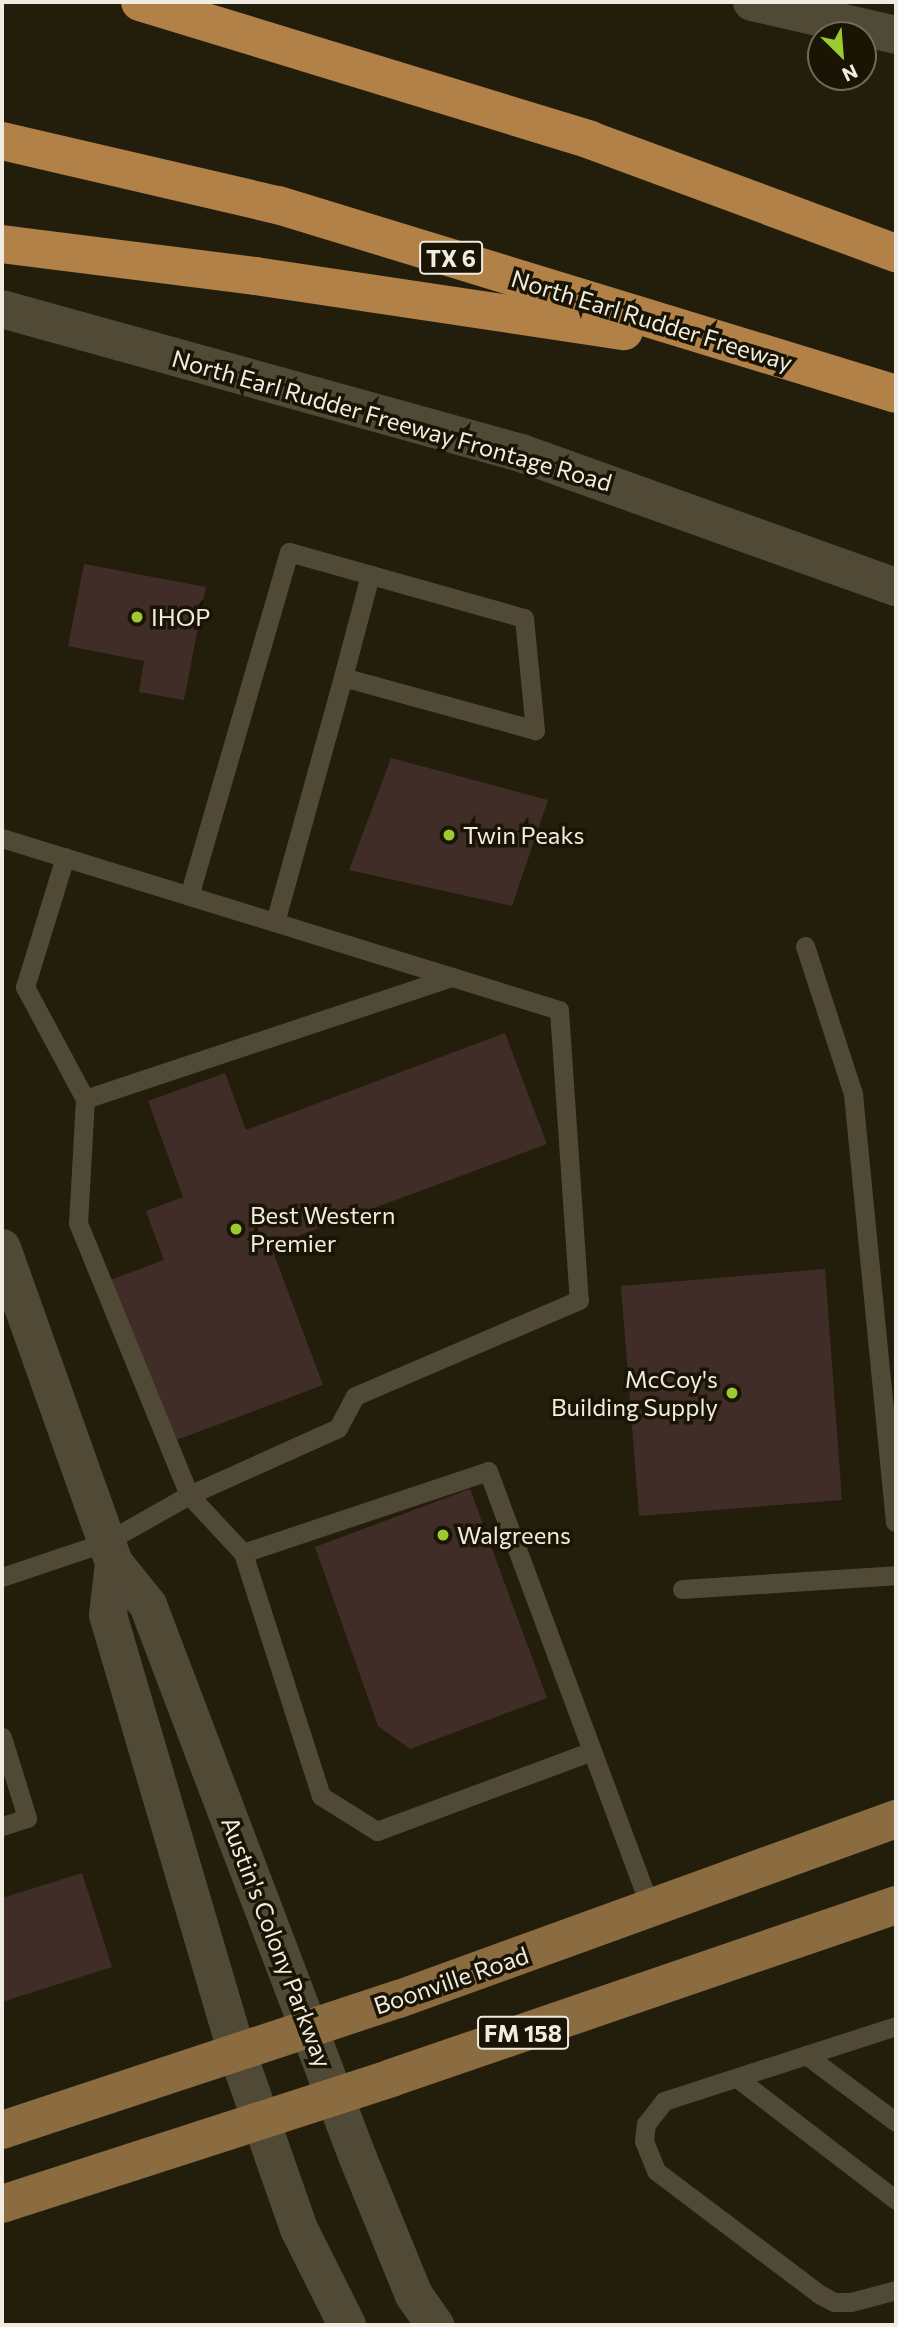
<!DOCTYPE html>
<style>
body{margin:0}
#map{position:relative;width:898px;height:2327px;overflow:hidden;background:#231d0b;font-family:Commissioner,sans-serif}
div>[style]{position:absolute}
.building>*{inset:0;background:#412d27}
.lane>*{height:19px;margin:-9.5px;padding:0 9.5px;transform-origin:9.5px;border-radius:9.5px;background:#504936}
.secondary>*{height:38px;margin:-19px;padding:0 19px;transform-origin:19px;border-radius:19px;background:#504936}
.primary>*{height:38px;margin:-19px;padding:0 19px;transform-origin:19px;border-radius:19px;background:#8b6b40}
.highway>*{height:38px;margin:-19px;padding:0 19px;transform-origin:19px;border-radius:19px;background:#b28147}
.dots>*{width:19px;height:19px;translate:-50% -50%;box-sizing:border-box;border:4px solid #191403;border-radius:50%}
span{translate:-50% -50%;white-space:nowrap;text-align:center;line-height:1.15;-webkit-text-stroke:7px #191403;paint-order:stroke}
.shield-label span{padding:2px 5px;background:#191403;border:2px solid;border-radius:5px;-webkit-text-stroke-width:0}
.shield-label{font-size:23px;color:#f0ece1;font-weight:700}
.street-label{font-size:24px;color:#f0ece1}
.poi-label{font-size:24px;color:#f0ece1}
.left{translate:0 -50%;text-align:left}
.right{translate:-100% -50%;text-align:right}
.frame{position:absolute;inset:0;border:4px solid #f0ece1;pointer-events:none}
.north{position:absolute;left:807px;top:21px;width:70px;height:70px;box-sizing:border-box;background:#191403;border:2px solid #6f6a5c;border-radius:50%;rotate:155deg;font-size:19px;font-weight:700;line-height:28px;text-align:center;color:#f0ece1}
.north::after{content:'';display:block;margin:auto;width:24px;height:32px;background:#9cca31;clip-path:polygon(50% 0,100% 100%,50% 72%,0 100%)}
</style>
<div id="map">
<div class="building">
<i style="clip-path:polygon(84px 564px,206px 587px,184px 700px,139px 692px,144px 661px,68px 646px)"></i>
<i style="clip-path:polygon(391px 758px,548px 800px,512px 906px,349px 870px)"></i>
<i style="clip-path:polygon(505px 1033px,547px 1144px,271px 1246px,323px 1385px,171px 1442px,110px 1280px,164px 1260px,146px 1211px,183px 1197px,148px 1101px,225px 1073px,246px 1130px)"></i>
<i style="clip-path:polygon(825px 1269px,842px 1500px,639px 1516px,621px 1286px)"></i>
<i style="clip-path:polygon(470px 1489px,547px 1698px,410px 1749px,378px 1726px,315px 1547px)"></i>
<i style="clip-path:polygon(82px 1873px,112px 1967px,2px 2002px,2px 1898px)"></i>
</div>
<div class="lane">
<i style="left:343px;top:677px;width:106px;rotate:-75.2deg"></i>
<i style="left:2px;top:838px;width:583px;rotate:17.16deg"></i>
<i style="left:559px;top:1010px;width:291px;rotate:86.1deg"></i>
<i style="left:579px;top:1300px;width:244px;rotate:156.8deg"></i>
<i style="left:355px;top:1396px;width:36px;rotate:118deg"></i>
<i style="left:338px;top:1428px;width:163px;rotate:155.8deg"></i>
<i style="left:189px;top:1495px;width:95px;rotate:150.5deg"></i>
<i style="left:106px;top:1542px;width:110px;rotate:161.4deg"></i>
<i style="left:65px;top:857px;width:136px;rotate:107.1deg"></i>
<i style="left:25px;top:987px;width:127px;rotate:61.8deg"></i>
<i style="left:85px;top:1099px;width:124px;rotate:93.2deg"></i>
<i style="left:78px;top:1223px;width:294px;rotate:67.8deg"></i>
<i style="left:189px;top:1495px;width:79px;rotate:47deg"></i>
<i style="left:243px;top:1553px;width:258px;rotate:-18.5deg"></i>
<i style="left:488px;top:1471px;width:467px;rotate:69.6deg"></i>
<i style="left:189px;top:896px;width:358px;rotate:-73.8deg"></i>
<i style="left:289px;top:552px;width:244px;rotate:15.7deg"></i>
<i style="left:524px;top:618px;width:113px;rotate:84.4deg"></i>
<i style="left:535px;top:730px;width:199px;rotate:-164.6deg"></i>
<i style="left:343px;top:677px;width:254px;rotate:105.5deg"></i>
<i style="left:805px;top:946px;width:156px;rotate:72deg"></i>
<i style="left:853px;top:1094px;width:430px;rotate:84.4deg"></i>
<i style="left:85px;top:1099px;width:387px;rotate:-18.4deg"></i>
<i style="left:243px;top:1553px;width:255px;rotate:72.2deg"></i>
<i style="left:321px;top:1796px;width:66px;rotate:32deg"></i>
<i style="left:377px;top:1831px;width:229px;rotate:-20.4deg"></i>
<i style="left:682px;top:1589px;width:214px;rotate:-3.7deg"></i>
<i style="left:2px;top:1737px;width:85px;rotate:72.8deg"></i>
<i style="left:27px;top:1818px;width:26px;rotate:162deg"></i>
<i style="left:896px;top:2026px;width:244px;rotate:162.1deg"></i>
<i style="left:664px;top:2101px;width:29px;rotate:128deg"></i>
<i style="left:646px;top:2124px;width:17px;rotate:97deg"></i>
<i style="left:644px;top:2141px;width:32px;rotate:68deg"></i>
<i style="left:656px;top:2171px;width:204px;rotate:37deg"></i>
<i style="left:819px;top:2294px;width:17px;rotate:28deg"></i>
<i style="left:834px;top:2302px;width:17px"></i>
<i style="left:851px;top:2302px;width:47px;rotate:-14.9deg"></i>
<i style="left:806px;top:2055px;width:112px;rotate:36.7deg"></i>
<i style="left:737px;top:2078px;width:200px;rotate:37.5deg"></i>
</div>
<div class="secondary">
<i style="left:752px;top:2px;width:148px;rotate:12.9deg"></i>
<i style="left:2px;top:309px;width:539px;rotate:15.51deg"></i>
<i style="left:521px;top:453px;width:398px;rotate:19.7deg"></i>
<i style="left:2px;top:1248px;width:334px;rotate:70.4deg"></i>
<i style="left:114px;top:1563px;width:54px;rotate:51deg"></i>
<i style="left:148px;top:1605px;width:592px;rotate:69.21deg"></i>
<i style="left:358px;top:2158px;width:148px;rotate:67.8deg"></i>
<i style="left:414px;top:2295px;width:37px;rotate:55deg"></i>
<i style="left:114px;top:1563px;width:52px;rotate:96.6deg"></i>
<i style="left:108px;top:1615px;width:452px;rotate:73.6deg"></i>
<i style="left:236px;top:2049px;width:191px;rotate:70.7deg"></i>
<i style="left:299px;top:2229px;width:107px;rotate:63.4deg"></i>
</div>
<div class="primary">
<i style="left:2px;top:2130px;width:418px;rotate:-18.3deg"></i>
<i style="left:399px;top:1999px;width:529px;rotate:-19.91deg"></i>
<i style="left:2px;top:2204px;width:409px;rotate:-17.9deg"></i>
<i style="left:391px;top:2078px;width:534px;rotate:-18.91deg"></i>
</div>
<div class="highway">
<i style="left:140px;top:2px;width:471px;rotate:17deg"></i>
<i style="left:590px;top:140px;width:326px;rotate:20.3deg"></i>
<i style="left:2px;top:141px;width:283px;rotate:13.1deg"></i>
<i style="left:278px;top:205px;width:646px;rotate:17deg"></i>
<i style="left:2px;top:244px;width:255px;rotate:7.2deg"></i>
<i style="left:255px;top:276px;width:373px;rotate:8.5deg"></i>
</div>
<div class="dots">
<i style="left:137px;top:617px;background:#9cca31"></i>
<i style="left:449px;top:835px;background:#9cca31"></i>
<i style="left:236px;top:1229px;background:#9cca31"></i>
<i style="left:732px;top:1393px;background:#9cca31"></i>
<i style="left:443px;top:1535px;background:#9cca31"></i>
</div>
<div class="shield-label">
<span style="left:451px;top:258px">TX 6</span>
<span style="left:523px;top:2033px">FM 158</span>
</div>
<div class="street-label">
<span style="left:652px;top:320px;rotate:17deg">North Earl Rudder Freeway</span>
<span style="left:392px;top:420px;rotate:16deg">North Earl Rudder Freeway Frontage Road</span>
<span style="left:277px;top:1942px;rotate:69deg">Austin's Colony Parkway</span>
<span style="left:451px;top:1980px;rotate:-19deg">Boonville Road</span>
</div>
<div class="poi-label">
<span class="left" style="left:151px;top:617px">IHOP</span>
<span class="left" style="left:463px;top:835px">Twin Peaks</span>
<span class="left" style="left:250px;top:1229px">Best Western<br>Premier</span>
<span class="right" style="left:718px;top:1393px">McCoy's<br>Building Supply</span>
<span class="left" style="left:457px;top:1535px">Walgreens</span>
</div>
<div class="frame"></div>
<div class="north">N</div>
</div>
